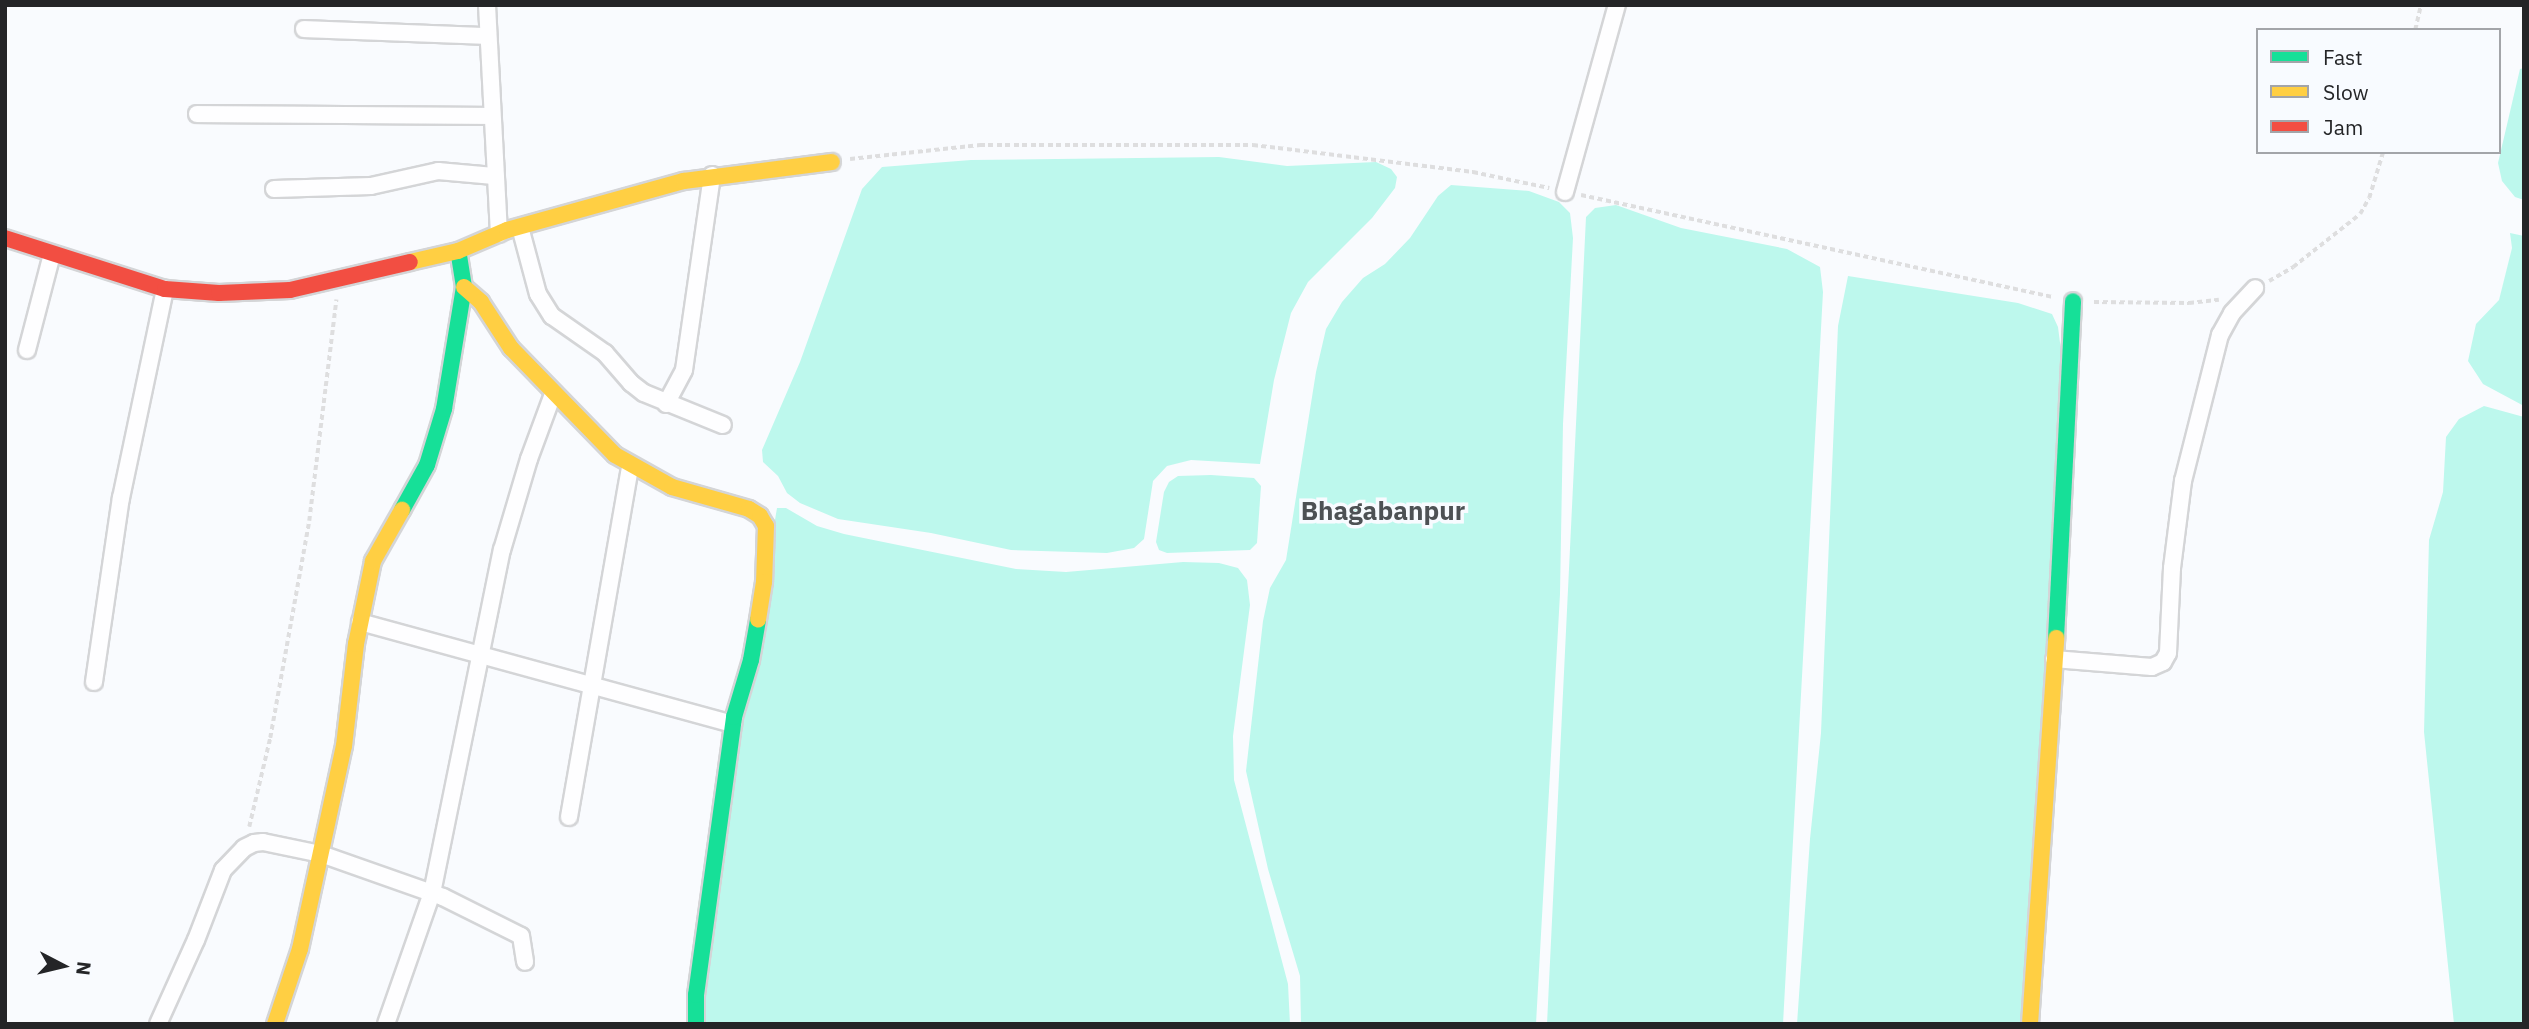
<!DOCTYPE html>
<style>
body{margin:0}
#map{position:relative;width:2529px;height:1029px;overflow:hidden;background:#f9fbfe;font-family:"IBM Plex Sans",sans-serif}
div>[style]{position:absolute}
.water>*{inset:0;background:#bdf8ed}
.path>*{height:3.5px;margin-top:-1.75px;transform-origin:0;background:repeating-linear-gradient(90deg,#dededf 0 5px,transparent 0 8.5px)}
.roads{filter:drop-shadow(2px 0 #d4d5d7) drop-shadow(-2px 0 #d4d5d7) drop-shadow(0 2px #d4d5d7) drop-shadow(0 -2px #d4d5d7)}
.street>*{height:16px;margin:-8px;padding:0 8px;transform-origin:8px;border-radius:8px;background:#fefeff}
.fast>*{height:16px;margin:-8px;padding:0 8px;transform-origin:8px;border-radius:8px;background:#16e098}
.slow>*{height:16px;margin:-8px;padding:0 8px;transform-origin:8px;border-radius:8px;background:#ffcf43}
.jam>*{height:16px;margin:-8px;padding:0 8px;transform-origin:8px;border-radius:8px;background:#f24e42}
span{translate:-50% -50%;white-space:nowrap;text-align:center;line-height:1.15;-webkit-text-stroke:7px #f8fbff;paint-order:stroke}
.district-label{font-size:26px;color:#4d5154;font-weight:700}
.frame{position:absolute;inset:0;border:7px solid #242527;pointer-events:none}
.legend{position:absolute;left:2256px;top:28px;width:245px;height:126px;box-sizing:border-box;background:#f8fbff;border:2px solid #a3a5a9;margin:0;padding:9px 12px;list-style:none;font-size:21px;color:#242527}
.legend li{display:flex;align-items:center;gap:14px;height:35px}
.legend b{width:35px;border:2px solid #a3a5a9}
.north{position:absolute;left:28px;top:931px;width:70px;height:70px;-webkit-text-stroke:5px #f8fbff;paint-order:stroke;rotate:97deg;font-size:19px;font-weight:700;line-height:28px;text-align:center;color:#242527}
.north::after{content:'';display:block;margin:auto;width:24px;height:32px;background:#242527;clip-path:polygon(50% 0,100% 100%,50% 72%,0 100%)}
</style>
<div id="map">
<div class="water">
<i style="clip-path:polygon(2524px 68px,2524px 200px,2515px 197px,2502px 181px,2498px 163px,2520px 69px)"></i>
<i style="clip-path:polygon(1219px 157px,1287px 166px,1376px 162px,1391px 169px,1397px 177px,1395px 188px,1372px 218px,1308px 282px,1291px 313px,1274px 380px,1260px 464px,1191px 460px,1167px 466px,1153px 481px,1144px 539px,1134px 548px,1107px 553px,1011px 550px,931px 533px,838px 519px,800px 503px,787px 493px,778px 476px,763px 462px,762px 450px,800px 362px,862px 189px,882px 167px,971px 160px)"></i>
<i style="clip-path:polygon(1451px 185px,1529px 191px,1559px 202px,1570px 213px,1573px 238px,1563px 424px,1560px 594px,1536px 1024px,1301px 1024px,1300px 976px,1268px 869px,1246px 771px,1263px 621px,1270px 588px,1286px 560px,1316px 372px,1326px 329px,1342px 302px,1363px 278px,1385px 264px,1410px 238px,1438px 196px)"></i>
<i style="clip-path:polygon(1616px 205px,1681px 228px,1787px 249px,1820px 267px,1823px 292px,1783px 1024px,1547px 1024px,1586px 217px,1595px 208px)"></i>
<i style="clip-path:polygon(2510px 233px,2524px 236px,2524px 406px,2483px 384px,2468px 361px,2476px 324px,2499px 300px,2512px 248px)"></i>
<i style="clip-path:polygon(1848px 276px,2018px 303px,2052px 314px,2058px 327px,2062px 358px,2030px 1024px,1797px 1024px,1810px 839px,1821px 733px,1838px 326px)"></i>
<i style="clip-path:polygon(2484px 406px,2524px 417px,2524px 1024px,2454px 1024px,2424px 732px,2429px 540px,2443px 492px,2446px 437px,2459px 419px)"></i>
<i style="clip-path:polygon(1211px 475px,1254px 478px,1261px 486px,1257px 543px,1250px 550px,1167px 553px,1159px 550px,1156px 542px,1164px 492px,1169px 482px,1178px 476px)"></i>
<i style="clip-path:polygon(777px 508px,786px 508px,817px 526px,844px 534px,1016px 569px,1066px 572px,1183px 562px,1219px 563px,1238px 568px,1247px 580px,1250px 605px,1233px 736px,1234px 780px,1288px 984px,1290px 1024px,701px 1024px,729px 792px)"></i>
</div>
<div class="path">
<i style="left:2415px;top:30px;width:26px;rotate:-77deg"></i>
<i style="left:850px;top:159px;width:131px;rotate:-6.1deg"></i>
<i style="left:980px;top:145px;width:273px"></i>
<i style="left:1253px;top:145px;width:222px;rotate:7deg"></i>
<i style="left:1473px;top:172px;width:78px;rotate:11.9deg"></i>
<i style="left:1581px;top:195px;width:482px;rotate:12.2deg"></i>
<i style="left:2269px;top:281px;width:28px;rotate:-30deg"></i>
<i style="left:2293px;top:267px;width:85px;rotate:-38.3deg"></i>
<i style="left:2360px;top:214px;width:18px;rotate:-61deg"></i>
<i style="left:2369px;top:198px;width:48px;rotate:-73.1deg"></i>
<i style="left:2094px;top:302px;width:95px;rotate:0.6deg"></i>
<i style="left:2189px;top:303px;width:30px;rotate:-6deg"></i>
<i style="left:249px;top:827px;width:91px;rotate:-76.7deg"></i>
<i style="left:270px;top:738px;width:220px;rotate:-79.8deg"></i>
<i style="left:309px;top:521px;width:223px;rotate:-83deg"></i>
</div>
<div class="roads">
<div class="street">
<i style="left:487px;top:5px;width:229px;rotate:87deg"></i>
<i style="left:304px;top:29px;width:184px;rotate:2.2deg"></i>
<i style="left:197px;top:114px;width:294px;rotate:0.4deg"></i>
<i style="left:274px;top:189px;width:97px;rotate:-1.8deg"></i>
<i style="left:371px;top:186px;width:69px;rotate:-12.6deg"></i>
<i style="left:438px;top:171px;width:56px;rotate:5.1deg"></i>
<i style="left:1565px;top:192px;width:194px;rotate:-74.5deg"></i>
<i style="left:520px;top:227px;width:69px;rotate:75deg"></i>
<i style="left:538px;top:294px;width:26px;rotate:58deg"></i>
<i style="left:552px;top:316px;width:65px;rotate:34.9deg"></i>
<i style="left:605px;top:353px;width:40px;rotate:49deg"></i>
<i style="left:631px;top:383px;width:16px;rotate:38deg"></i>
<i style="left:644px;top:393px;width:85px;rotate:22.1deg"></i>
<i style="left:27px;top:350px;width:99px;rotate:-75.4deg"></i>
<i style="left:666px;top:404px;width:38px;rotate:-62deg"></i>
<i style="left:684px;top:370px;width:197px;rotate:-81.8deg"></i>
<i style="left:360px;top:622px;width:387px;rotate:15.3deg"></i>
<i style="left:2054px;top:659px;width:98px;rotate:4.7deg"></i>
<i style="left:2152px;top:667px;width:12px;rotate:-24deg"></i>
<i style="left:2163px;top:662px;width:10px;rotate:-61deg"></i>
<i style="left:2168px;top:653px;width:85px;rotate:-87.3deg"></i>
<i style="left:2172px;top:568px;width:88px;rotate:-82.8deg"></i>
<i style="left:2183px;top:481px;width:151px;rotate:-75.8deg"></i>
<i style="left:2220px;top:335px;width:25px;rotate:-61deg"></i>
<i style="left:2232px;top:313px;width:34px;rotate:-47deg"></i>
<i style="left:94px;top:682px;width:186px;rotate:-81.7deg"></i>
<i style="left:121px;top:498px;width:214px;rotate:-78.1deg"></i>
<i style="left:569px;top:817px;width:356px;rotate:-80.1deg"></i>
<i style="left:158px;top:1024px;width:92px;rotate:-65.7deg"></i>
<i style="left:196px;top:940px;width:75px;rotate:-68.9deg"></i>
<i style="left:223px;top:870px;width:30px;rotate:-46deg"></i>
<i style="left:244px;top:848px;width:11px;rotate:-27deg"></i>
<i style="left:254px;top:843px;width:9px;rotate:-6deg"></i>
<i style="left:263px;top:842px;width:59px;rotate:11.7deg"></i>
<i style="left:321px;top:854px;width:129px;rotate:19.4deg"></i>
<i style="left:443px;top:897px;width:87px;rotate:26.6deg"></i>
<i style="left:521px;top:936px;width:26px;rotate:81deg"></i>
<i style="left:386px;top:1024px;width:139px;rotate:-70.7deg"></i>
<i style="left:432px;top:893px;width:350px;rotate:-78.5deg"></i>
<i style="left:502px;top:550px;width:95px;rotate:-73.5deg"></i>
<i style="left:529px;top:459px;width:69px;rotate:-69.7deg"></i>
</div>
<div class="fast">
<i style="left:402px;top:510px;width:51px;rotate:-60.9deg"></i>
<i style="left:427px;top:465px;width:59px;rotate:-73.1deg"></i>
<i style="left:444px;top:409px;width:124px;rotate:-80.7deg"></i>
<i style="left:464px;top:287px;width:36px;rotate:-99deg"></i>
<i style="left:2056px;top:638px;width:337px;rotate:-87.1deg"></i>
<i style="left:696px;top:1024px;width:29px;rotate:-90deg"></i>
<i style="left:696px;top:995px;width:281px;rotate:-82.2deg"></i>
<i style="left:734px;top:717px;width:59px;rotate:-73.4deg"></i>
<i style="left:751px;top:660px;width:41px;rotate:-80.1deg"></i>
</div>
<div class="slow">
<i style="left:410px;top:262px;width:49px;rotate:-12.9deg"></i>
<i style="left:458px;top:251px;width:53px;rotate:-23.2deg"></i>
<i style="left:507px;top:230px;width:184px;rotate:-15.5deg"></i>
<i style="left:684px;top:181px;width:149px;rotate:-7.3deg"></i>
<i style="left:464px;top:287px;width:23px;rotate:41deg"></i>
<i style="left:481px;top:302px;width:55px;rotate:56.9deg"></i>
<i style="left:511px;top:348px;width:149px;rotate:45.8deg"></i>
<i style="left:615px;top:455px;width:65px;rotate:29.3deg"></i>
<i style="left:672px;top:487px;width:80px;rotate:15.9deg"></i>
<i style="left:749px;top:509px;width:13px;rotate:32deg"></i>
<i style="left:760px;top:516px;width:12px;rotate:59deg"></i>
<i style="left:766px;top:526px;width:56px;rotate:92deg"></i>
<i style="left:764px;top:582px;width:38px;rotate:99deg"></i>
<i style="left:275px;top:1024px;width:79px;rotate:-71.6deg"></i>
<i style="left:300px;top:949px;width:208px;rotate:-77.8deg"></i>
<i style="left:344px;top:746px;width:103px;rotate:-83.3deg"></i>
<i style="left:356px;top:644px;width:85px;rotate:-78.4deg"></i>
<i style="left:373px;top:561px;width:59px;rotate:-60.4deg"></i>
<i style="left:2030px;top:1024px;width:387px;rotate:-86.1deg"></i>
</div>
<div class="jam">
<i style="left:5px;top:238px;width:168px;rotate:17.7deg"></i>
<i style="left:165px;top:289px;width:54px;rotate:4.2deg"></i>
<i style="left:219px;top:293px;width:71px;rotate:-2.4deg"></i>
<i style="left:290px;top:290px;width:123px;rotate:-13.1deg"></i>
</div>
</div>
<div class="district-label">
<span style="left:1383px;top:511px">Bhagabanpur</span>
</div>
<div class="frame"></div>
<ul class="legend">
<li><b style="height:9px;background:#16e098"></b>Fast</li>
<li><b style="height:9px;background:#ffcf43"></b>Slow</li>
<li><b style="height:9px;background:#f24e42"></b>Jam</li>
</ul>
<div class="north">N</div>
</div>
